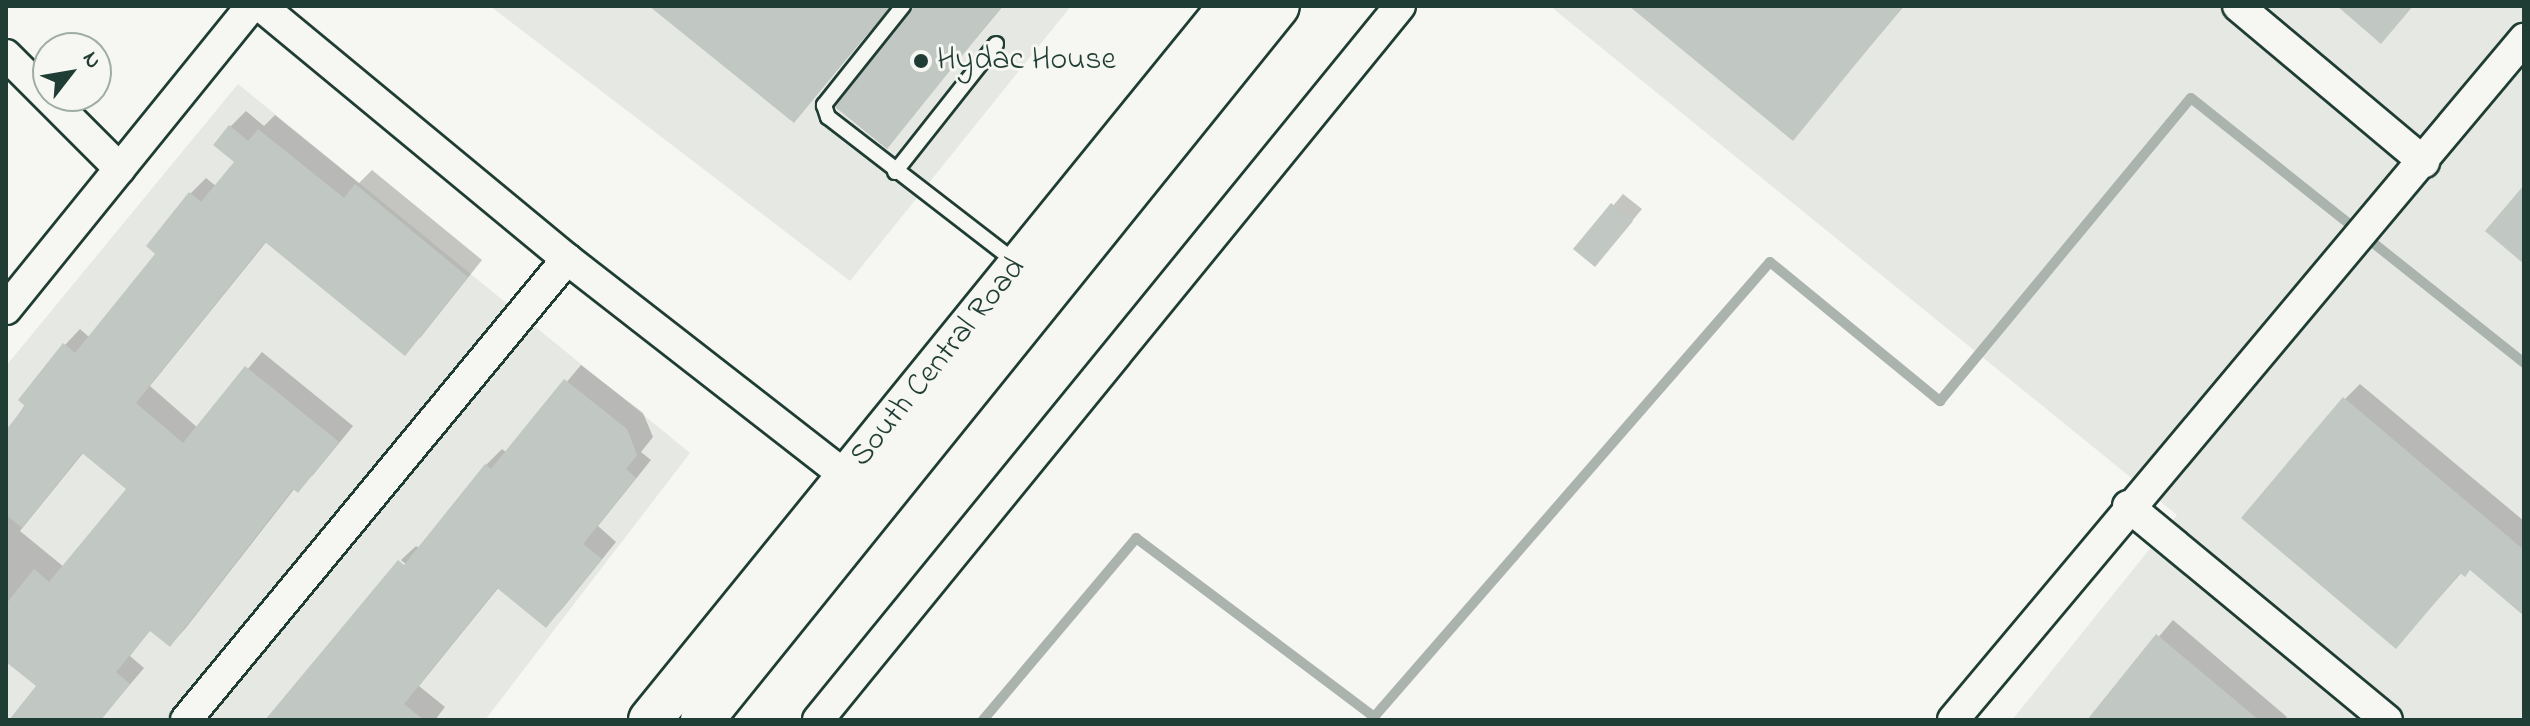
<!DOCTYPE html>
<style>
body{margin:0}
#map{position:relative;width:2530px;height:726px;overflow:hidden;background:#f6f6f2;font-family:"Indie Flower",sans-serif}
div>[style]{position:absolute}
.built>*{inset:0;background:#e6e8e4}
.shadow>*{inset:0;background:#0003}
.stream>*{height:10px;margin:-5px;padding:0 5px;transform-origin:5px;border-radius:5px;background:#aab3ae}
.building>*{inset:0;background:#c1c8c3}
.roads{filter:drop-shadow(2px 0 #1f3d34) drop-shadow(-2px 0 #1f3d34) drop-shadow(0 2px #1f3d34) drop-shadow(0 -2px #1f3d34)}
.lane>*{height:14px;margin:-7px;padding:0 7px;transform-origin:7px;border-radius:7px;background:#f6f6f2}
.street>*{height:30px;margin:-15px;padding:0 15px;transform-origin:15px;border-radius:15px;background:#f6f6f2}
.secondary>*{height:42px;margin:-21px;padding:0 21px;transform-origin:21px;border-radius:21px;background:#f6f6f2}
.dots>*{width:22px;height:22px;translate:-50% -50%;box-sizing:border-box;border:4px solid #f6f6f2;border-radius:50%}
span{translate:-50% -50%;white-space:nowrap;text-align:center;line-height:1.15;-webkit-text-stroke:6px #f6f6f2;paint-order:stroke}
.poi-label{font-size:32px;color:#1f3d34}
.left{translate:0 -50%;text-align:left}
.street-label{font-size:32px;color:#1f3d34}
.frame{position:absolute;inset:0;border:8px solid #1f3d34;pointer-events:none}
.north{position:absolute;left:32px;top:32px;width:80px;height:80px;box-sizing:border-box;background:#f6f6f2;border:2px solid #a0aca6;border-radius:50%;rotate:59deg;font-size:22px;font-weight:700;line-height:32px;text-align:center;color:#1f3d34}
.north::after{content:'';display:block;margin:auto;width:28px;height:36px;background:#1f3d34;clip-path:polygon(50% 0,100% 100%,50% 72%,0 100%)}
</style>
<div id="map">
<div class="built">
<i style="clip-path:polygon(490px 6px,1071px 6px,850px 281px)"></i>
<i style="clip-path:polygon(1550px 6px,2524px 6px,2524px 720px,2012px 720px,2177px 515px)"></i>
<i style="clip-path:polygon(238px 84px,690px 453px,485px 720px,6px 720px,6px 366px)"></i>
</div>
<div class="shadow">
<i style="clip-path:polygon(652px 6px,891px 6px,794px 121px)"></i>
<i style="clip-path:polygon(912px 6px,1003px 6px,886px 147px,913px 13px)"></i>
<i style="clip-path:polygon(1632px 6px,1904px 6px,1793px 138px)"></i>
<i style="clip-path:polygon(evenodd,246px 111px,264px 126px,275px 115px,359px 183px,372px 170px,482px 260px,420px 338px,267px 241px,150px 386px,198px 428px,262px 352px,353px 426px,313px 475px,295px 488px,185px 629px,170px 645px,151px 629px,130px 656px,144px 668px,100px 720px,11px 720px,39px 686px,6px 659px,6px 433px,65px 345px,80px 329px,90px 338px,158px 254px,148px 246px,191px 193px,206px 178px,216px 186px,236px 162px,230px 127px,246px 111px,84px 452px,128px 488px,64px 567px,20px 531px,84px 452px)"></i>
<i style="clip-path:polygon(1623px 194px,1642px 209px,1605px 254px,1576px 249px)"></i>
<i style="clip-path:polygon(581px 365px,643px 413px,653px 437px,641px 452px,651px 460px,598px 526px,616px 542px,562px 609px,546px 625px,499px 587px,419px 686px,445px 707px,435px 720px,268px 720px,413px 570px,401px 560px,416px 546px,419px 548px,486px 465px,502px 449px,507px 453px)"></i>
<i style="clip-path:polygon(2360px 384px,2524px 521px,2524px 613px,2471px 568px,2462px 572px,2396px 647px,2345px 399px)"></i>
<i style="clip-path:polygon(2173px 620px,2287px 717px,2285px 720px,2088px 720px)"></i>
</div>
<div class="stream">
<i style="left:983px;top:720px;width:238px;rotate:-49.9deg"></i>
<i style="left:1136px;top:538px;width:298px;rotate:36.9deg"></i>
<i style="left:1374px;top:717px;width:603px;rotate:-48.97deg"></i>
<i style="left:1770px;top:262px;width:220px;rotate:39.3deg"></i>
<i style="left:1940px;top:401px;width:393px;rotate:-50.4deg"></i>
<i style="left:2191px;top:98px;width:426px;rotate:38.5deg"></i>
</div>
<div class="building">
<i style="clip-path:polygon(649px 6px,890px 6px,794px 123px)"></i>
<i style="clip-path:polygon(913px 6px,1002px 6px,887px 149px,835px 107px)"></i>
<i style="clip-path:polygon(1629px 6px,1903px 6px,1793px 141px)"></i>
<i style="clip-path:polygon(2337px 6px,2413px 6px,2381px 44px)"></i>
<i style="clip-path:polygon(229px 125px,248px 141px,258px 129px,344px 198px,355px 184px,468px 277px,405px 356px,265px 242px,136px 403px,183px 443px,245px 366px,339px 442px,298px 493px,293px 489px,170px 647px,150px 631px,116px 672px,130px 684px,101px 720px,9px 720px,36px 686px,6px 662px,6px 604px,34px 569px,49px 582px,126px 489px,82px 453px,22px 528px,6px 515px,6px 430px,25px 406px,18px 400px,63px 343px,75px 353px,155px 254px,146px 246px,189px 192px,201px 202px,234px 162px,213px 145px)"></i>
<i style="clip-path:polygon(2524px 185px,2524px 264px,2485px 231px)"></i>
<i style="clip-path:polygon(1611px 203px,1633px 221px,1595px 267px,1573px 249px)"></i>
<i style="clip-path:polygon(564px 379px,627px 429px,637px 455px,626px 469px,636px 478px,583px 544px,602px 559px,546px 628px,497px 588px,404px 704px,424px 720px,265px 720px,398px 560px,404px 565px,485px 464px,491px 469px)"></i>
<i style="clip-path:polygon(2343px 397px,2524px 550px,2524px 616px,2470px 570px,2465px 577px,2460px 573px,2396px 649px,2241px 518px)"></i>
<i style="clip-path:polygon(2156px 634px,2259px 720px,2087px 720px)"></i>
</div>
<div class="roads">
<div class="lane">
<i style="left:903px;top:6px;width:127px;rotate:128.6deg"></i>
<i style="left:824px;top:105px;width:13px;rotate:72deg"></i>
<i style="left:828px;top:117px;width:240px;rotate:37.7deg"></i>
<i style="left:895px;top:172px;width:163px;rotate:-51.7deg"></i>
</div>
<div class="street">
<i style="left:261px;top:6px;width:397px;rotate:39.6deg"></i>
<i style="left:567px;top:259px;width:373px;rotate:37.9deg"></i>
<i style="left:2238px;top:6px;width:243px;rotate:40deg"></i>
<i style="left:6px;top:55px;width:161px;rotate:45deg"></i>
<i style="left:6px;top:309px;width:390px;rotate:-51deg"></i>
<i style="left:2128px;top:506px;width:336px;rotate:39.6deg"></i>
<i style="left:186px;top:720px;width:598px;rotate:-50.43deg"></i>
<i style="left:818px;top:720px;width:921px;rotate:-50.82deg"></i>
<i style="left:1953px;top:720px;width:889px;rotate:-50.02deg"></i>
</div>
<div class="secondary">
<i style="left:650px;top:720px;width:920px;rotate:-50.91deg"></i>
<i style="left:702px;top:720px;width:917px;rotate:-51.11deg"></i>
</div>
</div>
<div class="dots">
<i style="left:921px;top:61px;background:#1f3d34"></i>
</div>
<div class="poi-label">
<span class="left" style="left:937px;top:61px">Hydac House</span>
</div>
<div class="street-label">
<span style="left:939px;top:363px;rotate:-51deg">South Central Road</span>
</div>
<div class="frame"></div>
<div class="north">N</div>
</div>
